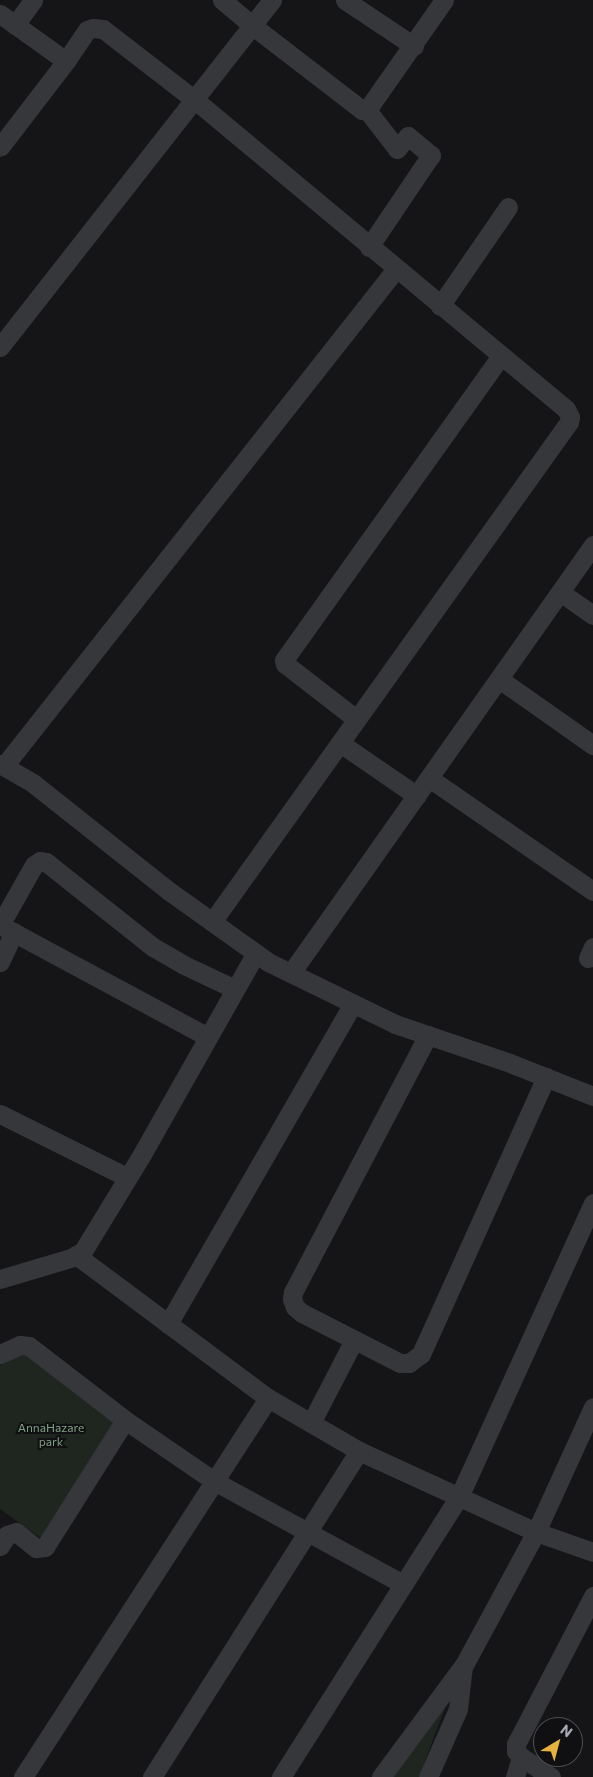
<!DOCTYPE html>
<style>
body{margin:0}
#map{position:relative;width:593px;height:1777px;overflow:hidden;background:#151517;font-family:Commissioner,sans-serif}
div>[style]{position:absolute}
.green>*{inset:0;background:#1f2620}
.street>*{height:19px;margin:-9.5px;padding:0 9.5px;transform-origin:9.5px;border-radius:9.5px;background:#36373b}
span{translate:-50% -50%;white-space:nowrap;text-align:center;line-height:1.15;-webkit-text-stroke:4px #101012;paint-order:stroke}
.park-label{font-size:12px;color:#80a083}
.north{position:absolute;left:533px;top:1717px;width:50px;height:50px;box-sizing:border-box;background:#101012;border:1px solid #4d4e54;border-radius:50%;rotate:37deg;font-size:14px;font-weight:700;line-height:20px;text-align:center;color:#a8acb6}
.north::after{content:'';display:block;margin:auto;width:18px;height:22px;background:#e7b33d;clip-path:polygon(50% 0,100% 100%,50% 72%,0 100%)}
</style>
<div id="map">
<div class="green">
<i style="clip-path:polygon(21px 1355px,30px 1356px,115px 1422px,45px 1536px,39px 1537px,0 1509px,0 1365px)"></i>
<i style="clip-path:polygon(451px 1692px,419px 1777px,390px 1777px)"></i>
</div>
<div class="street">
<i style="left:222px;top:0;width:40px;rotate:40deg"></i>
<i style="left:253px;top:26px;width:138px;rotate:37.6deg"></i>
<i style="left:362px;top:110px;width:5px"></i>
<i style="left:367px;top:110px;width:134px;rotate:-55deg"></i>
<i style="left:345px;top:0;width:83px;rotate:33.7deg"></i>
<i style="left:0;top:14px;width:81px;rotate:35.5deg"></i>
<i style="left:66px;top:61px;width:108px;rotate:127.5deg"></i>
<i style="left:15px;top:25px;width:31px;rotate:-54deg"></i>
<i style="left:66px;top:61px;width:37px;rotate:-56deg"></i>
<i style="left:87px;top:30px;width:6px;rotate:-18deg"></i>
<i style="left:93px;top:28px;width:10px;rotate:6deg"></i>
<i style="left:103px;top:29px;width:116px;rotate:37.7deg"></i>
<i style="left:195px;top:100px;width:483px;rotate:39.8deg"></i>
<i style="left:566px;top:409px;width:9px;rotate:63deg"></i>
<i style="left:570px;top:417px;width:5px;rotate:101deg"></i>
<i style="left:569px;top:422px;width:614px;rotate:125.53deg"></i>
<i style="left:367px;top:110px;width:49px;rotate:52.4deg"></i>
<i style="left:397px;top:149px;width:17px;rotate:-50deg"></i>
<i style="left:408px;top:136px;width:30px;rotate:40deg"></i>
<i style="left:431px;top:155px;width:111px;rotate:124deg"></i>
<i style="left:440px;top:306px;width:120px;rotate:-55.5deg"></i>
<i style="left:0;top:347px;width:441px;rotate:-51.9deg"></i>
<i style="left:560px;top:592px;width:40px;rotate:34.9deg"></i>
<i style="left:499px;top:679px;width:115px;rotate:35.1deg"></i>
<i style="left:356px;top:719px;width:90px;rotate:-142.2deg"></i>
<i style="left:285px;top:664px;width:4px;rotate:-104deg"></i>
<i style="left:284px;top:660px;width:374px;rotate:-54.5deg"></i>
<i style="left:340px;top:743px;width:93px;rotate:34.5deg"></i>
<i style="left:0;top:764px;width:39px;rotate:30deg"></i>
<i style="left:34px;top:784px;width:172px;rotate:38.4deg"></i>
<i style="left:169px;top:891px;width:122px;rotate:35.6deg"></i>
<i style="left:268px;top:962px;width:141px;rotate:26deg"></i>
<i style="left:395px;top:1024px;width:121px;rotate:18.7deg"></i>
<i style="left:510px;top:1063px;width:89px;rotate:21.7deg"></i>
<i style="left:4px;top:766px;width:633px;rotate:-51.74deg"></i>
<i style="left:429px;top:778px;width:199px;rotate:34.6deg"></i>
<i style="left:0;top:925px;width:69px;rotate:-60.5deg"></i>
<i style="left:34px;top:865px;width:7px;rotate:-34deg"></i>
<i style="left:40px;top:861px;width:6px;rotate:9deg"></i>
<i style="left:46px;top:862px;width:137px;rotate:38.5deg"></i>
<i style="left:153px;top:947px;width:36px;rotate:30deg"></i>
<i style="left:184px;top:965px;width:56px;rotate:25.2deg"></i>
<i style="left:0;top:925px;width:236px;rotate:28.3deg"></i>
<i style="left:588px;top:958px;width:12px;rotate:-66deg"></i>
<i style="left:0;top:962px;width:33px;rotate:-65deg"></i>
<i style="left:291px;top:973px;width:524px;rotate:-54.79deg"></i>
<i style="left:428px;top:1035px;width:290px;rotate:117.7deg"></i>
<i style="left:293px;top:1292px;width:7px;rotate:98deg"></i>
<i style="left:292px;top:1299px;width:9px;rotate:69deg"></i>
<i style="left:295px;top:1307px;width:9px;rotate:41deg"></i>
<i style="left:302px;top:1313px;width:110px;rotate:27deg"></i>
<i style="left:400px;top:1363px;width:9px"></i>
<i style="left:409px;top:1363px;width:15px;rotate:-37deg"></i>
<i style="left:421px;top:1354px;width:304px;rotate:-65.7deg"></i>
<i style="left:0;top:1114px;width:142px;rotate:26.4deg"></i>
<i style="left:76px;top:1255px;width:239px;rotate:36.7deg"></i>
<i style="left:268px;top:1398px;width:105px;rotate:30.2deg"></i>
<i style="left:359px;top:1451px;width:195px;rotate:24.6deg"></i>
<i style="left:536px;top:1532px;width:60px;rotate:19.3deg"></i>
<i style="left:0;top:1279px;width:77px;rotate:-16.6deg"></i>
<i style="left:74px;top:1257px;width:11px;rotate:-34deg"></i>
<i style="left:83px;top:1251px;width:111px;rotate:-58.6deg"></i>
<i style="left:141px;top:1156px;width:233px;rotate:-60.5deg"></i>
<i style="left:168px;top:1324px;width:370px;rotate:-60deg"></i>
<i style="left:0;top:1354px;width:22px;rotate:-24deg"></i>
<i style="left:20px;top:1345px;width:9px;rotate:6deg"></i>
<i style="left:29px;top:1346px;width:121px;rotate:37.6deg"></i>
<i style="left:311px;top:1423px;width:93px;rotate:-62.6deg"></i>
<i style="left:0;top:1546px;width:13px;rotate:-58deg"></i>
<i style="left:7px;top:1535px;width:9px;rotate:-18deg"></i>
<i style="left:16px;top:1532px;width:26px;rotate:39deg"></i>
<i style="left:36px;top:1548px;width:9px;rotate:-6deg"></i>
<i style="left:45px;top:1547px;width:150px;rotate:-57.8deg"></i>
<i style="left:125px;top:1420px;width:108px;rotate:34.4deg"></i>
<i style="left:214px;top:1481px;width:215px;rotate:28.6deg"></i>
<i style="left:23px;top:1777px;width:451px;rotate:-57.1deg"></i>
<i style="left:152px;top:1777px;width:386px;rotate:-57.6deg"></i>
<i style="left:281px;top:1777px;width:332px;rotate:-57.6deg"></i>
<i style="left:459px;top:1497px;width:323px;rotate:-65.5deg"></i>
<i style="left:381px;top:1777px;width:139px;rotate:-53.5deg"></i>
<i style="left:464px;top:1665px;width:151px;rotate:-61.6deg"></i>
<i style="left:536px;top:1532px;width:137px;rotate:-65.5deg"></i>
<i style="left:428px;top:1777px;width:74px;rotate:-66.2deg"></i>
<i style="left:458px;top:1709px;width:43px;rotate:-83.4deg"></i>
<i style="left:515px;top:1777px;width:21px;rotate:-73deg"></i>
<i style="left:551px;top:1777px;width:36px;rotate:-146deg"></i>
<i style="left:521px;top:1757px;width:8px;rotate:-130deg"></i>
<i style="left:516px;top:1751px;width:7px;rotate:-90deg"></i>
<i style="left:516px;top:1744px;width:167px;rotate:-62.5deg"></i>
</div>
<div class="park-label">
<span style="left:51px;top:1435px">AnnaHazare<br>park</span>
</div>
<div class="north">N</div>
</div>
